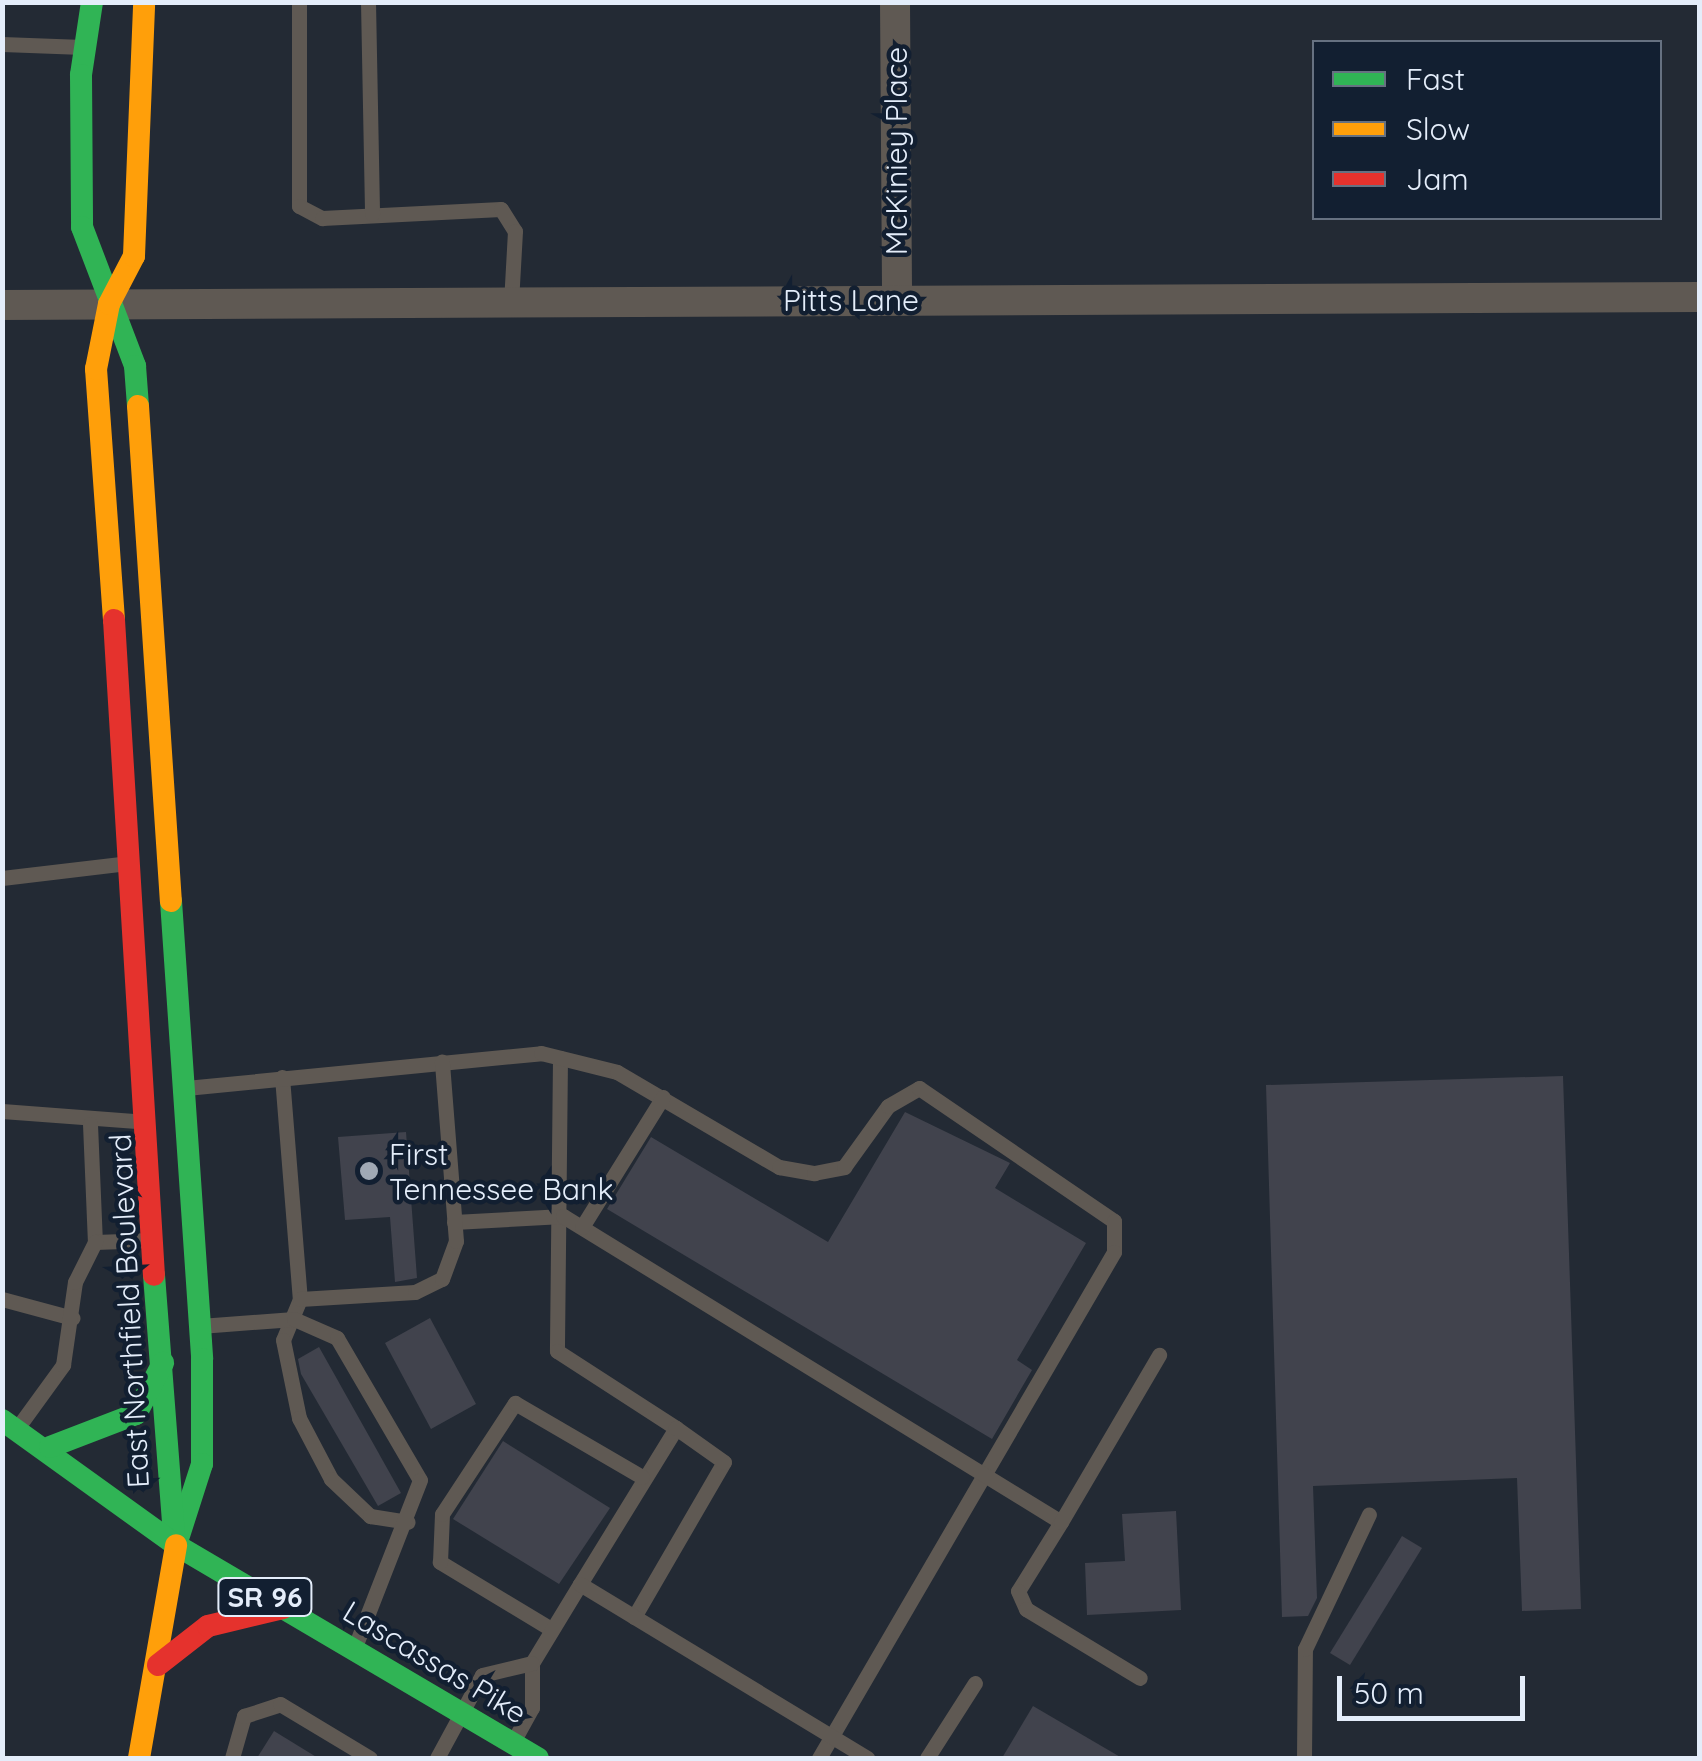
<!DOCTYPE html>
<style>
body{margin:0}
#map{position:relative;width:1702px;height:1761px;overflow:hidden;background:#232a34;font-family:Quicksand,sans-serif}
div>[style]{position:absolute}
.building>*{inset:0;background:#41434d}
.lane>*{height:15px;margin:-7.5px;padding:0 7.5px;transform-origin:7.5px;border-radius:7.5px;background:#5f5953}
.street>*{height:30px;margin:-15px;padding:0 15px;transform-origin:15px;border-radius:15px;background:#5f5953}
.fast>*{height:22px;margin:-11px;padding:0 11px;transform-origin:11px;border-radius:11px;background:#30b455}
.slow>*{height:22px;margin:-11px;padding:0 11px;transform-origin:11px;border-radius:11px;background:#ff9f0a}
.jam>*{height:22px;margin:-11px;padding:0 11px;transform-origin:11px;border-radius:11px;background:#e5322d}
.dots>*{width:28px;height:28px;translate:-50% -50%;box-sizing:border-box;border:5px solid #121f31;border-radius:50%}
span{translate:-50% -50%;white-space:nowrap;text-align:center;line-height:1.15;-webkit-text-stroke:9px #121f31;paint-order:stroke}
.shield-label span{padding:2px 8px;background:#121f31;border:2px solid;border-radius:8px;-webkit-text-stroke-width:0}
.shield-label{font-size:28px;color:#e4edfa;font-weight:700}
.street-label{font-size:30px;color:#e4edfa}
.poi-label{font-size:30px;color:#e4edfa}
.left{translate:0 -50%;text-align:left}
.frame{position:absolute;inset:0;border:5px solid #e4edfa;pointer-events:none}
.legend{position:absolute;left:1312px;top:40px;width:350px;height:180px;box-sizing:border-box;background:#121f31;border:2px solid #667181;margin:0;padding:12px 18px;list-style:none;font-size:30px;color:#e4edfa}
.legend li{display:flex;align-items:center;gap:20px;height:50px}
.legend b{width:50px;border:2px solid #667181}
.scale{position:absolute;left:1337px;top:1676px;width:188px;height:45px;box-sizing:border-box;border:5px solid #e4edfa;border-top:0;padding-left:12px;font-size:30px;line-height:35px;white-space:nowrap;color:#e4edfa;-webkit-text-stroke:8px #121f31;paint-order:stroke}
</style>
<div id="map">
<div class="building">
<i style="clip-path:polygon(1563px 1076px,1581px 1609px,1522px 1611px,1517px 1478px,1313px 1486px,1317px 1598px,1308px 1616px,1282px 1617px,1266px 1085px)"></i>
<i style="clip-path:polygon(905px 1112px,1010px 1163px,995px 1188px,1086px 1243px,1017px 1360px,1032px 1370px,992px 1439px,607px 1209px,651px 1137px,828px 1242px)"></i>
<i style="clip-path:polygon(406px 1132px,417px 1278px,395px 1282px,390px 1217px,345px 1220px,338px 1137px)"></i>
<i style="clip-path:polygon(430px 1318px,476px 1404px,431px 1429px,385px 1343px)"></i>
<i style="clip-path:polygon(319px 1347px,401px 1493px,378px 1506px,301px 1374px,298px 1359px)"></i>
<i style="clip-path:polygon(503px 1441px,610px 1508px,559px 1584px,453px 1519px)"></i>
<i style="clip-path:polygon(1176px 1511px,1181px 1610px,1087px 1615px,1085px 1563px,1125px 1561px,1122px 1514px)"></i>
<i style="clip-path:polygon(1402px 1536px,1422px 1548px,1350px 1665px,1330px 1653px)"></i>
<i style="clip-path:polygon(1033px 1706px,1122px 1758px,1002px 1758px)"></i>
<i style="clip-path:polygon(274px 1731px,318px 1758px,257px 1758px)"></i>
</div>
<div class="lane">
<i style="left:299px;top:2px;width:204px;rotate:90deg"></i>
<i style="left:299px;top:206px;width:26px;rotate:28deg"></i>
<i style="left:322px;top:218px;width:179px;rotate:-2.9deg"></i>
<i style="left:501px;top:209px;width:26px;rotate:58deg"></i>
<i style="left:515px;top:231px;width:71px;rotate:93.2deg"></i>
<i style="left:368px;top:2px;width:212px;rotate:88.9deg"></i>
<i style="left:2px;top:44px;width:81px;rotate:2.1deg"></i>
<i style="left:2px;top:878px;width:126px;rotate:-6.8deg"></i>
<i style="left:560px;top:1058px;width:293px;rotate:90.6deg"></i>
<i style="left:557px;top:1351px;width:142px;rotate:32.9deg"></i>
<i style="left:676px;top:1428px;width:183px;rotate:121.6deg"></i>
<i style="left:282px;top:1077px;width:223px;rotate:85.4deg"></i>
<i style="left:300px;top:1299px;width:44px;rotate:112.5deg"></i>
<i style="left:283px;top:1340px;width:80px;rotate:78.4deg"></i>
<i style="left:299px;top:1418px;width:69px;rotate:62.3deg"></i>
<i style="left:331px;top:1479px;width:54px;rotate:43.5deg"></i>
<i style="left:370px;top:1516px;width:38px;rotate:9deg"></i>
<i style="left:186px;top:1088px;width:357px;rotate:-5.6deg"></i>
<i style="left:541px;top:1053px;width:78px;rotate:14deg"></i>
<i style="left:617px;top:1072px;width:188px;rotate:30.4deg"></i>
<i style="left:779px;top:1167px;width:36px;rotate:10deg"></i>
<i style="left:814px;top:1173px;width:31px;rotate:-11deg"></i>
<i style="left:844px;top:1167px;width:75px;rotate:-54.2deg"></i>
<i style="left:888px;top:1106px;width:36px;rotate:-30deg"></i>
<i style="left:919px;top:1088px;width:236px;rotate:34.3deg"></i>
<i style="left:1114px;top:1221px;width:31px;rotate:90deg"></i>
<i style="left:1114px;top:1252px;width:586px;rotate:120.24deg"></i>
<i style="left:2px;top:1111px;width:145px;rotate:4.3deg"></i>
<i style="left:90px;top:1124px;width:118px;rotate:87.6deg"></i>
<i style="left:95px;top:1242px;width:57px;rotate:-2deg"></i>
<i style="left:454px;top:1222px;width:109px;rotate:-3.2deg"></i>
<i style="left:563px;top:1216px;width:584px;rotate:31.57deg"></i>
<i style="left:1061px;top:1522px;width:81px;rotate:121.9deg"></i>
<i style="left:1018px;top:1591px;width:20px;rotate:66deg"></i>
<i style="left:1026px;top:1609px;width:133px;rotate:31.2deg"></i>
<i style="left:582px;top:1227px;width:153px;rotate:-58.1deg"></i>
<i style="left:2px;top:1299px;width:73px;rotate:15deg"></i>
<i style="left:300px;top:1299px;width:115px;rotate:-3.5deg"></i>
<i style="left:415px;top:1292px;width:30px;rotate:-26deg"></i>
<i style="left:442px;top:1279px;width:40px;rotate:-69.8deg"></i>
<i style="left:456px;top:1241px;width:180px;rotate:-94.5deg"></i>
<i style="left:200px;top:1326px;width:94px;rotate:-4.3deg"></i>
<i style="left:294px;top:1319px;width:47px;rotate:23.8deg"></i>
<i style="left:337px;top:1338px;width:164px;rotate:59.7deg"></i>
<i style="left:420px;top:1480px;width:179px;rotate:111.3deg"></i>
<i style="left:18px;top:1427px;width:77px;rotate:-54deg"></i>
<i style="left:63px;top:1365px;width:84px;rotate:-81.8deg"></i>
<i style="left:75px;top:1282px;width:45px;rotate:-63.4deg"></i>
<i style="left:1061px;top:1522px;width:194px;rotate:-59.6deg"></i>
<i style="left:634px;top:1617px;width:179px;rotate:-59.9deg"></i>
<i style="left:724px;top:1462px;width:59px;rotate:-144.7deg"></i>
<i style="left:551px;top:1629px;width:130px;rotate:-148.9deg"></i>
<i style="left:440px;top:1562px;width:48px;rotate:-87.6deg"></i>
<i style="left:442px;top:1514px;width:133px;rotate:-56.7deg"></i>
<i style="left:515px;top:1403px;width:147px;rotate:30.2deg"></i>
<i style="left:514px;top:1740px;width:37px;rotate:-61deg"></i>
<i style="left:532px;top:1708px;width:45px;rotate:-90deg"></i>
<i style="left:532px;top:1663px;width:92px;rotate:-58.7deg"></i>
<i style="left:580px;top:1584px;width:336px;rotate:31.2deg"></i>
<i style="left:232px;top:1758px;width:44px;rotate:-74.1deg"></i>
<i style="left:244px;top:1716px;width:38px;rotate:-18deg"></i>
<i style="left:280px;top:1704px;width:105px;rotate:31deg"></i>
<i style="left:437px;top:1758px;width:94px;rotate:-61.5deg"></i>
<i style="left:482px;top:1675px;width:51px;rotate:-13.5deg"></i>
<i style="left:927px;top:1758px;width:89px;rotate:-57.4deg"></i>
<i style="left:1304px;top:1758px;width:109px;rotate:-89.5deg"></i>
<i style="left:1305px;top:1649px;width:149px;rotate:-64.6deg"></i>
</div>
<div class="street">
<i style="left:895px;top:2px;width:298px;rotate:89.6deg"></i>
<i style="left:2px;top:305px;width:1698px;rotate:-0.27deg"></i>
</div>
<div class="fast">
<i style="left:92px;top:2px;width:74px;rotate:98.6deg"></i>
<i style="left:81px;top:75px;width:152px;rotate:89.6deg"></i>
<i style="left:82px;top:227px;width:149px;rotate:69.1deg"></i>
<i style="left:135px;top:366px;width:40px;rotate:85.7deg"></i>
<i style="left:171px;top:901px;width:459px;rotate:86.1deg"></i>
<i style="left:202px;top:1359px;width:105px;rotate:90deg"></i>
<i style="left:202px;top:1464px;width:85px;rotate:107.8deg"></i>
<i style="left:154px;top:1275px;width:262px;rotate:85.6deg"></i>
<i style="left:2px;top:1420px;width:214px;rotate:35.7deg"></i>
<i style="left:176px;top:1545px;width:420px;rotate:30.5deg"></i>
<i style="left:50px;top:1447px;width:92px;rotate:-21deg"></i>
<i style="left:136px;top:1414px;width:58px;rotate:-62.1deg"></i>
</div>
<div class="slow">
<i style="left:138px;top:406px;width:496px;rotate:86.2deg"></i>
<i style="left:114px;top:620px;width:252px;rotate:-94.1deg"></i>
<i style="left:96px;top:369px;width:66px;rotate:-78.7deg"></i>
<i style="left:109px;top:304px;width:54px;rotate:-62.5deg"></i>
<i style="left:134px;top:256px;width:254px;rotate:-87.7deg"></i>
<i style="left:139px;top:1758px;width:216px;rotate:-80.1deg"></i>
</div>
<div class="jam">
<i style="left:114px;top:620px;width:656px;rotate:86.51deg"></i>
<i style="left:158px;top:1665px;width:63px;rotate:-38deg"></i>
<i style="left:208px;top:1626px;width:77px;rotate:-13.5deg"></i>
</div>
<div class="dots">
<i style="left:369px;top:1171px;background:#a0a9b5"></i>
</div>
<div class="shield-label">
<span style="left:265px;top:1597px">SR 96</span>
</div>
<div class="street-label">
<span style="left:896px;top:151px;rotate:-90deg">McKiniey Place</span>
<span style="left:851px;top:300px">Pitts Lane</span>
<span style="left:129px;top:1311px;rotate:-93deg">East Northfield Boulevard</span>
<span style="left:435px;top:1662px;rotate:31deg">Lascassas Pike</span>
</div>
<div class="poi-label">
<span class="left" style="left:389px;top:1171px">First<br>Tennessee Bank</span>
</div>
<div class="frame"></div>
<ul class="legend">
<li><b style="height:12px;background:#30b455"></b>Fast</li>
<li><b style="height:12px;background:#ff9f0a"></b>Slow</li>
<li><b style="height:12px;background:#e5322d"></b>Jam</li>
</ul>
<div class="scale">50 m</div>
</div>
